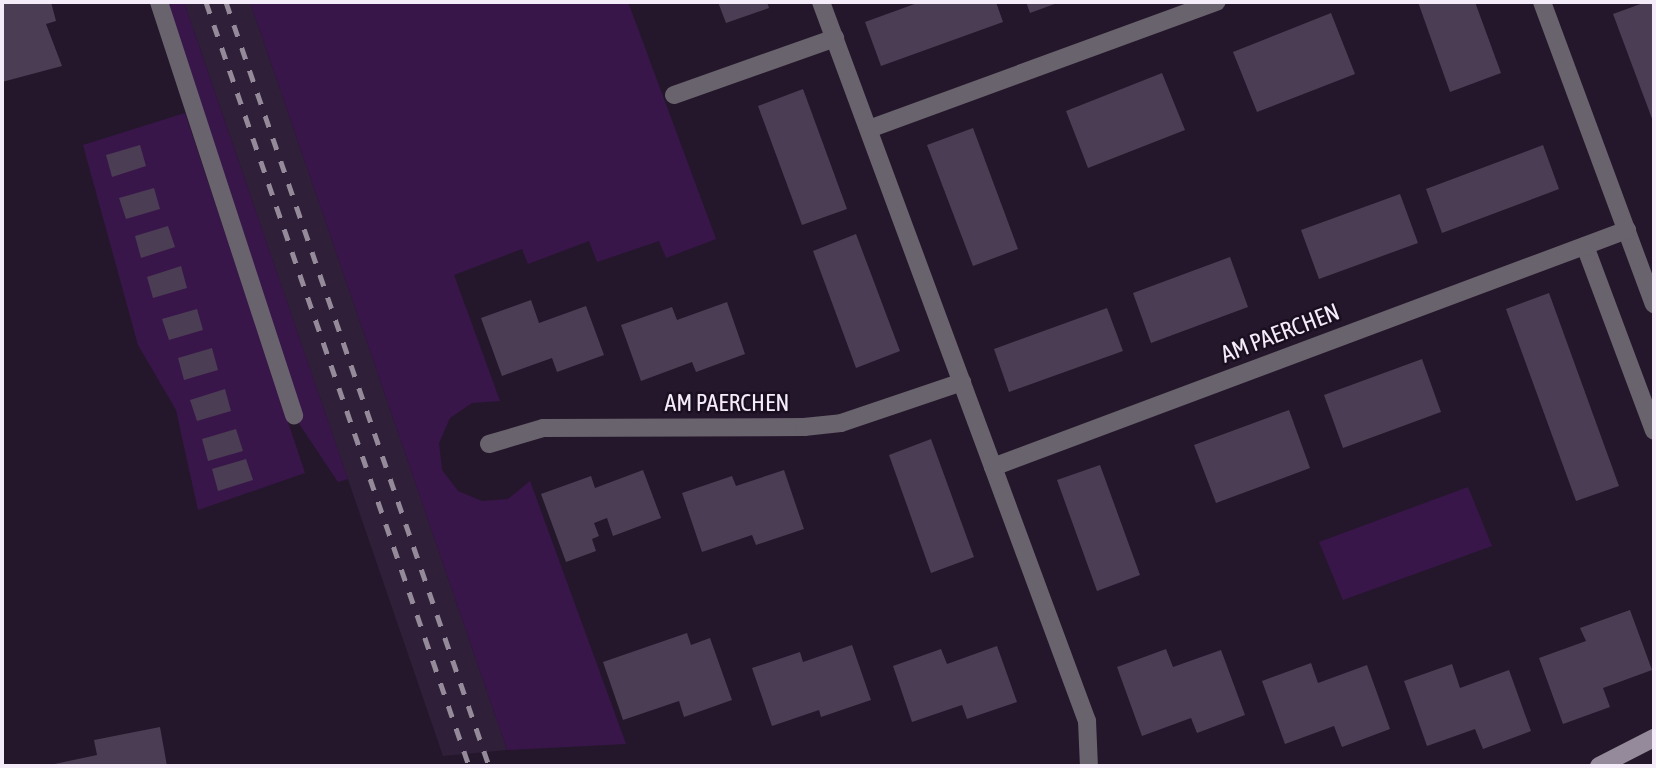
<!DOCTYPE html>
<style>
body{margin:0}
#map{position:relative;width:1656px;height:768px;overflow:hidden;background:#24172b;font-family:"Asap Condensed",sans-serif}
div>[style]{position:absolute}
.built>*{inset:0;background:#2f1f38}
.green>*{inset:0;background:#39164a}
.building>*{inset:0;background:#4b3d53}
.service>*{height:18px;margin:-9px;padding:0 9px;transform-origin:9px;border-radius:9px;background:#69636d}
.minor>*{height:18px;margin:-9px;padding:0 9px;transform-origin:9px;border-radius:9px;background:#69636d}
.secondary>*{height:18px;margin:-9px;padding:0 9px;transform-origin:9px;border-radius:9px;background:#958a9b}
.rail>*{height:5px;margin-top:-2.5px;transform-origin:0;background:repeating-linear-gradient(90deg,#948a9a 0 12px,transparent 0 24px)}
span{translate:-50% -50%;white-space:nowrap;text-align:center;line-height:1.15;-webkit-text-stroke:5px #1a0e21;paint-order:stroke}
.street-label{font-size:24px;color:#f4ecf9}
.frame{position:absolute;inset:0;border:4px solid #f4ecf9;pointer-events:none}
</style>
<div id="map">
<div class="built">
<i style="clip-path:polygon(184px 2px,250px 2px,507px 750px,443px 756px)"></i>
</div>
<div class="green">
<i style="clip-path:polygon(159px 2px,184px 2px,348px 479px,338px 482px,294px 416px)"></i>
<i style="clip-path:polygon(250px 2px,628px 2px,716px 239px,666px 258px,659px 241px,597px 262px,589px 241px,528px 264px,522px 249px,454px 275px,500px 401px,472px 403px,450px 418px,439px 443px,442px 470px,458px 491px,482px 501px,508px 499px,530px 481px,626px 744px,507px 750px)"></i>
<i style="clip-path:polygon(185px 113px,305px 473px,198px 510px,176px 410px,138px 345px,83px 145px)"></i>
<i style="clip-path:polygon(1468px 487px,1492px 546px,1343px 600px,1319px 542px)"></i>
</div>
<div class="building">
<i style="clip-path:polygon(2px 2px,51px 2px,56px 21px,46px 24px,62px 66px,2px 82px)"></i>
<i style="clip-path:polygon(718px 2px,767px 2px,769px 8px,726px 23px)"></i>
<i style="clip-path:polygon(920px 2px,996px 2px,1003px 22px,881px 66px,865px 22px)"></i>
<i style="clip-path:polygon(1026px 2px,1060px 2px,1030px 13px)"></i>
<i style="clip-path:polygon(1418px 2px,1475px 2px,1501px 73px,1450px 92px)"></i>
<i style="clip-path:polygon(1646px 2px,1654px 2px,1654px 124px,1613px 14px)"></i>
<i style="clip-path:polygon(1331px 13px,1355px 74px,1257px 112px,1233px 52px)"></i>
<i style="clip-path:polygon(1162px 73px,1185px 130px,1088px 168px,1066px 111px)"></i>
<i style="clip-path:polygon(803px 89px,847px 209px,802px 225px,758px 106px)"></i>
<i style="clip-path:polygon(973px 128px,1018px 249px,973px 266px,927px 145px)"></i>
<i style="clip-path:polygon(140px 145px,146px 166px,112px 177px,106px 155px)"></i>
<i style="clip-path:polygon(1543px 145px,1559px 189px,1442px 233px,1426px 189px)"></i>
<i style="clip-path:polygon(154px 188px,160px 209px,126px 219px,119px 198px)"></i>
<i style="clip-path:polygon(1400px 194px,1418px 243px,1319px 279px,1301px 230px)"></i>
<i style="clip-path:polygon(168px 226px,175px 247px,141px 258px,135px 236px)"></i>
<i style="clip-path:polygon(856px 234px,900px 351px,856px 368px,813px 251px)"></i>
<i style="clip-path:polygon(1230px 257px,1248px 307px,1151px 343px,1133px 293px)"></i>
<i style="clip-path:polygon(181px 266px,187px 288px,153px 298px,147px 277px)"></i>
<i style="clip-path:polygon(1549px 293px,1619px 486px,1576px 501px,1506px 309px)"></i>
<i style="clip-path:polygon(531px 300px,539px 323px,586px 306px,604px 355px,557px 372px,552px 358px,502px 376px,481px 318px)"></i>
<i style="clip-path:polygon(727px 302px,745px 354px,696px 372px,692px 362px,641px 381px,621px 325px,672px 307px,677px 320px)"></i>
<i style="clip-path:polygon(1107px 308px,1123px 351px,1009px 392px,994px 349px)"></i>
<i style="clip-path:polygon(197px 309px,203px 330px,169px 340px,162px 319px)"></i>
<i style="clip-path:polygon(212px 348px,218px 370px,184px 380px,178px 358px)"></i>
<i style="clip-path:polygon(1422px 359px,1441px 412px,1343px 448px,1324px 395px)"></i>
<i style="clip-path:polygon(225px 389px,231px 411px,197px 421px,190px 400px)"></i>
<i style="clip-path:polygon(1289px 410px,1310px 468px,1216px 503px,1194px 445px)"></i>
<i style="clip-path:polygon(236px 429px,243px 451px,208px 461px,202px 439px)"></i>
<i style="clip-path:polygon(931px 439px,974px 557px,931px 573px,889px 455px)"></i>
<i style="clip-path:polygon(246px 459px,253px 480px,218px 491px,212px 469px)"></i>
<i style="clip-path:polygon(1100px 465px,1140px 575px,1097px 591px,1057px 480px)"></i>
<i style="clip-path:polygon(643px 470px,661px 518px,613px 536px,607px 518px,594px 523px,599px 536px,592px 539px,596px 551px,566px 562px,541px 494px,591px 476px,595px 488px)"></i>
<i style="clip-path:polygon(784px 470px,804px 529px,756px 545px,752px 535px,702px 552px,682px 493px,732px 476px,736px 486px)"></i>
<i style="clip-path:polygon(1630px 610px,1652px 670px,1603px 688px,1610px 707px,1563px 724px,1539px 658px,1586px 641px,1580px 628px)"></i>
<i style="clip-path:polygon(687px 633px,691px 645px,710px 638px,732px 700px,684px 717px,679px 701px,623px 720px,603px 662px)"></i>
<i style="clip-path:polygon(852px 645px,871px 700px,821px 717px,819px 710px,772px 726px,752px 668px,800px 652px,803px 662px)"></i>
<i style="clip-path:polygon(997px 646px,1017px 702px,967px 719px,962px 705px,912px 722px,893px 666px,941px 649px,947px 664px)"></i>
<i style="clip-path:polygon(1166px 649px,1173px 667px,1221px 650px,1245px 715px,1197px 733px,1191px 718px,1142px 736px,1117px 667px)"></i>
<i style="clip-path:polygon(1311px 663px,1318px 683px,1367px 665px,1390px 729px,1342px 747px,1334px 726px,1285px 744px,1262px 681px)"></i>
<i style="clip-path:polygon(1452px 664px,1460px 688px,1509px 670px,1531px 731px,1483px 749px,1475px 729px,1427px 746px,1404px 681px)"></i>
<i style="clip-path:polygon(160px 727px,167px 766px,45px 766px,97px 755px,94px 740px)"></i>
</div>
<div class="service">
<i style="left:159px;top:2px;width:435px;rotate:71.9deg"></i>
</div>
<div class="minor">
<i style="left:821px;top:2px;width:767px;rotate:69.7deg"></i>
<i style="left:1087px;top:721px;width:45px;rotate:87.5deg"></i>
<i style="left:1542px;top:2px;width:322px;rotate:69.7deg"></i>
<i style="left:674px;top:95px;width:171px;rotate:-19.5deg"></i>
<i style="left:869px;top:129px;width:370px;rotate:-20.1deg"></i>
<i style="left:1585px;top:246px;width:197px;rotate:69.5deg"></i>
<i style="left:489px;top:444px;width:56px;rotate:-16.5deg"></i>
<i style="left:543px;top:428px;width:261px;rotate:-0.2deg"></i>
<i style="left:804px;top:427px;width:37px;rotate:-6deg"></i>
<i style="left:841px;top:423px;width:128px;rotate:-18.7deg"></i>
<i style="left:993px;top:467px;width:677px;rotate:-20.5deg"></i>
</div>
<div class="secondary">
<i style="left:1599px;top:766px;width:62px;rotate:-27deg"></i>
</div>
<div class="rail">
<i style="left:206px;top:2px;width:808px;rotate:71deg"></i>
<i style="left:226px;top:2px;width:808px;rotate:71deg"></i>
</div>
<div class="street-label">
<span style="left:1280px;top:333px;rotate:-21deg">AM PAERCHEN</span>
<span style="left:727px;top:403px">AM PAERCHEN</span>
</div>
<div class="frame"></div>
</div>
